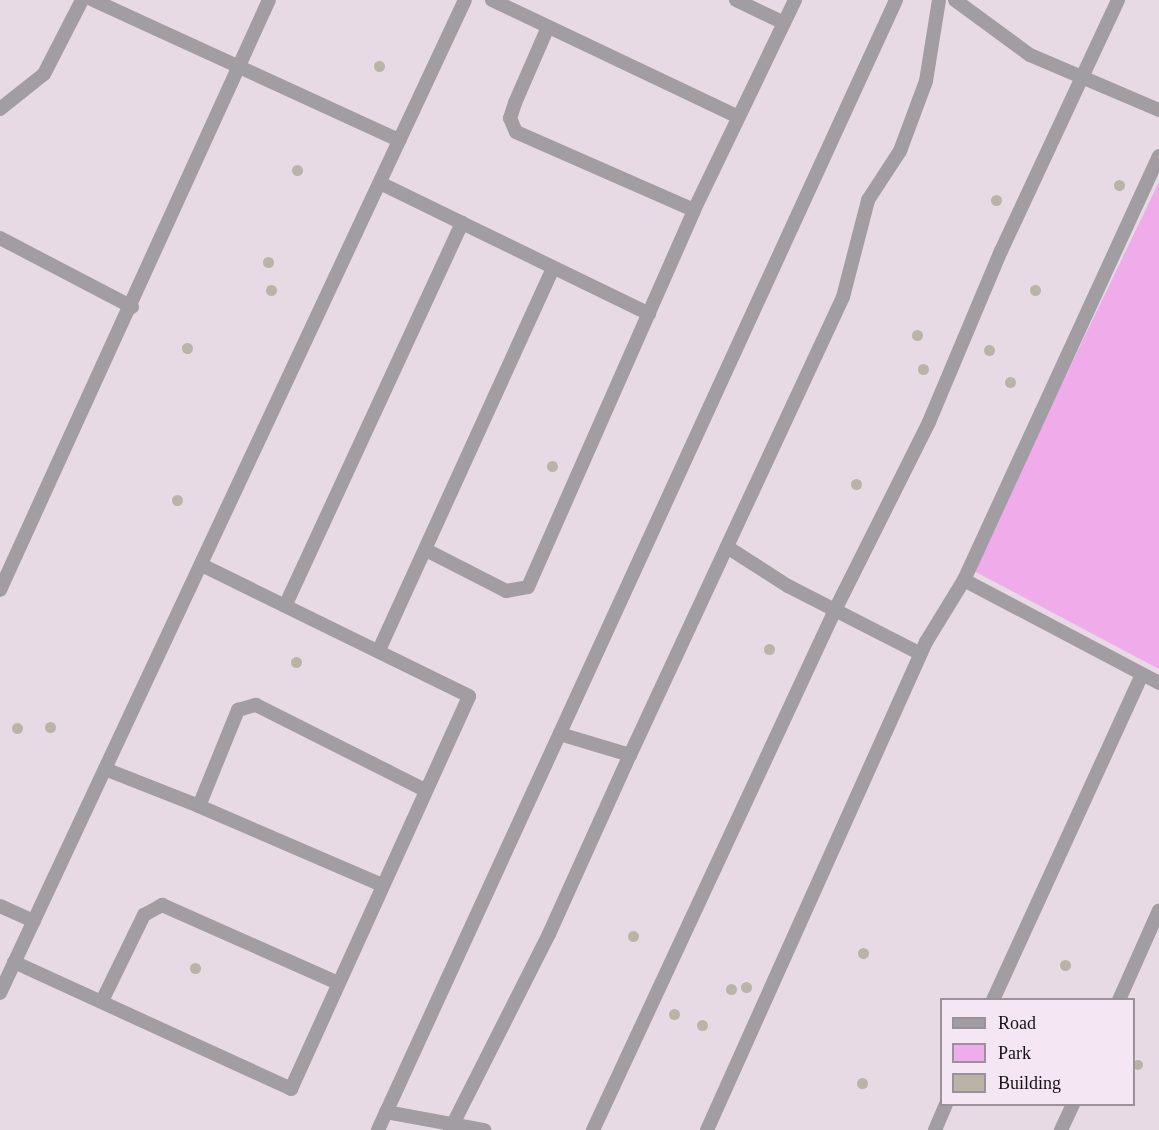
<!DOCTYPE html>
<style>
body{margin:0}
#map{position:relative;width:1159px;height:1130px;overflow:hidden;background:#e7dae5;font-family:"Times New Roman",serif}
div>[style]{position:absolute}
.green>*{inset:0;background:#f0abeb}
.building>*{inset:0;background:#b9b4a6}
.round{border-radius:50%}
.minor>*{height:14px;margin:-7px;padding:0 7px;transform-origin:7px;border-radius:7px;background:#a29da2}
span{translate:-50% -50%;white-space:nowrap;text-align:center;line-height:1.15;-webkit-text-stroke:4.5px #f4e7f3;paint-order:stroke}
.legend{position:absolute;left:940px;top:998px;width:195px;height:108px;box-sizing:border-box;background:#f4e7f3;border:2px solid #9b919a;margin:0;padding:8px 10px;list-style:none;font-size:18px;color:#151115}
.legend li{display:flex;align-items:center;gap:12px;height:30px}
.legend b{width:30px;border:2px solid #9b919a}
</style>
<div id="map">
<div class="green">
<i style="clip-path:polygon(1159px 182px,1159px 669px,972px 570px)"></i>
</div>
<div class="building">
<i class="round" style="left:373.5px;top:60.5px;width:11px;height:11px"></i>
<i class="round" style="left:291.5px;top:164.5px;width:11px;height:11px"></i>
<i class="round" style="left:1113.5px;top:179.5px;width:11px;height:11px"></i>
<i class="round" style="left:990.5px;top:194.5px;width:11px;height:11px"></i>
<i class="round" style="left:262.5px;top:256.5px;width:11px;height:11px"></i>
<i class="round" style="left:265.5px;top:284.5px;width:11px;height:11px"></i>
<i class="round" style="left:1029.5px;top:284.5px;width:11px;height:11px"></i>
<i class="round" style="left:911.5px;top:329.5px;width:11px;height:11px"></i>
<i class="round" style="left:181.5px;top:342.5px;width:11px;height:11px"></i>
<i class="round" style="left:983.5px;top:344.5px;width:11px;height:11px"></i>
<i class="round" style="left:917.5px;top:363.5px;width:11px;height:11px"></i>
<i class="round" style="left:1004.5px;top:376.5px;width:11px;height:11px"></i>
<i class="round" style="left:546.5px;top:460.5px;width:11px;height:11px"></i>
<i class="round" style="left:850.5px;top:478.5px;width:11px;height:11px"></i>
<i class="round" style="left:171.5px;top:494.5px;width:11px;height:11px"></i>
<i class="round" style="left:763.5px;top:643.5px;width:11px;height:11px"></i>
<i class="round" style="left:290.5px;top:656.5px;width:11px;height:11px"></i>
<i class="round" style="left:44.5px;top:721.5px;width:11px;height:11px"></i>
<i class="round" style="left:11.5px;top:722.5px;width:11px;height:11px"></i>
<i class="round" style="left:627.5px;top:930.5px;width:11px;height:11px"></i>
<i class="round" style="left:857.5px;top:947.5px;width:11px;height:11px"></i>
<i class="round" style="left:1059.5px;top:959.5px;width:11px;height:11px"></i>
<i class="round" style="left:189.5px;top:962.5px;width:11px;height:11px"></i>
<i class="round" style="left:740.5px;top:981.5px;width:11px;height:11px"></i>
<i class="round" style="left:725.5px;top:983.5px;width:11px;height:11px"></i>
<i class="round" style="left:668.5px;top:1008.5px;width:11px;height:11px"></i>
<i class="round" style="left:696.5px;top:1019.5px;width:11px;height:11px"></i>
<i class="round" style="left:1133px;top:1060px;width:10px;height:10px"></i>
<i class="round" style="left:856.5px;top:1077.5px;width:11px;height:11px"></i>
</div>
<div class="minor">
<i style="left:93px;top:0;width:337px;rotate:24.6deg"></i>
<i style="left:492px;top:0;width:272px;rotate:25.4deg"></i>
<i style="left:736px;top:0;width:53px;rotate:25.6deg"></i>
<i style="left:955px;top:0;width:93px;rotate:36.3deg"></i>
<i style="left:1030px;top:55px;width:140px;rotate:23.1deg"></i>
<i style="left:548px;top:27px;width:83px;rotate:113.5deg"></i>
<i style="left:515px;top:103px;width:16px;rotate:108deg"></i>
<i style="left:510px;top:118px;width:15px;rotate:67deg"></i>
<i style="left:516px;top:132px;width:194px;rotate:23.7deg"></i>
<i style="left:0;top:109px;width:56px;rotate:-38.5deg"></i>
<i style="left:44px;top:74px;width:83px;rotate:-62.8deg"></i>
<i style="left:1159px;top:156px;width:467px;rotate:114.7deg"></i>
<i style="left:964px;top:580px;width:221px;rotate:27.8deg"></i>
<i style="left:380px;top:183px;width:91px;rotate:26deg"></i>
<i style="left:0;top:238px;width:149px;rotate:27.6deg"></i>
<i style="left:727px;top:547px;width:72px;rotate:32.6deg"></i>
<i style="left:788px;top:586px;width:149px;rotate:27.1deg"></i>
<i style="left:428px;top:551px;width:88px;rotate:27.1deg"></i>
<i style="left:506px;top:591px;width:22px;rotate:-10deg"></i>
<i style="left:528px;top:587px;width:412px;rotate:-66.2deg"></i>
<i style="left:694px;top:210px;width:233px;rotate:-64.3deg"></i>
<i style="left:0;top:590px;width:648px;rotate:-65.49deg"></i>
<i style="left:286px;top:604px;width:420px;rotate:-65.2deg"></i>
<i style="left:462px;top:223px;width:208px;rotate:25.9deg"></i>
<i style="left:379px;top:650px;width:419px;rotate:-65.5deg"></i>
<i style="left:560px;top:734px;width:73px;rotate:16.7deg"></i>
<i style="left:630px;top:755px;width:505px;rotate:-65.06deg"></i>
<i style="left:843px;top:297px;width:100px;rotate:-75.5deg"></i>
<i style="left:868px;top:200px;width:59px;rotate:-56.9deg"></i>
<i style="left:900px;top:151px;width:75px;rotate:-69.6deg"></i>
<i style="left:926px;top:81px;width:82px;rotate:-80.9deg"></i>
<i style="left:105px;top:769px;width:101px;rotate:21.5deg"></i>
<i style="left:382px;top:885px;width:199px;rotate:-156.7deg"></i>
<i style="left:199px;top:806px;width:104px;rotate:-67.9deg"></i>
<i style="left:238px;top:710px;width:19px;rotate:-16deg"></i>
<i style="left:256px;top:705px;width:189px;rotate:26.7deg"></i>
<i style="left:0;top:906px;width:37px;rotate:24deg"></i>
<i style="left:14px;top:962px;width:305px;rotate:24.6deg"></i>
<i style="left:291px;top:1089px;width:431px;rotate:-65.6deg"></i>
<i style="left:469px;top:696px;width:297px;rotate:-153.9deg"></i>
<i style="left:0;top:993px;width:1096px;rotate:-64.91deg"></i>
<i style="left:993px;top:1000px;width:358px;rotate:-65.4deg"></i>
<i style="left:1119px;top:1000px;width:98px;rotate:-66deg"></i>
<i style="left:102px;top:1001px;width:96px;rotate:-64deg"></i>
<i style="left:144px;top:915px;width:21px;rotate:-29deg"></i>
<i style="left:162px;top:905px;width:190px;rotate:23.9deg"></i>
<i style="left:386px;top:1112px;width:100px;rotate:10.4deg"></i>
<i style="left:378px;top:1130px;width:1243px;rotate:-65.37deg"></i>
<i style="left:450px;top:1130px;width:220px;rotate:-63.2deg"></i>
<i style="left:549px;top:934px;width:196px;rotate:-65.7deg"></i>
<i style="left:593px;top:1130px;width:574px;rotate:-65.04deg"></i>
<i style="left:835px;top:610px;width:210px;rotate:-63.4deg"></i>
<i style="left:929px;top:422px;width:186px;rotate:-67.2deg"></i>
<i style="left:1001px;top:251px;width:277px;rotate:-65deg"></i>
<i style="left:707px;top:1130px;width:535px;rotate:-65.83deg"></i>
<i style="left:926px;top:642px;width:73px;rotate:-58.5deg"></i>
<i style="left:935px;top:1130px;width:28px;rotate:-67deg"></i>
<i style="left:1061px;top:1130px;width:29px;rotate:-65deg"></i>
</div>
<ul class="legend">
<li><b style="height:8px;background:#a29da2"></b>Road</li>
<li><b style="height:16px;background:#f0abeb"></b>Park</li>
<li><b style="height:16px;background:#b9b4a6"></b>Building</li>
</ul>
</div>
